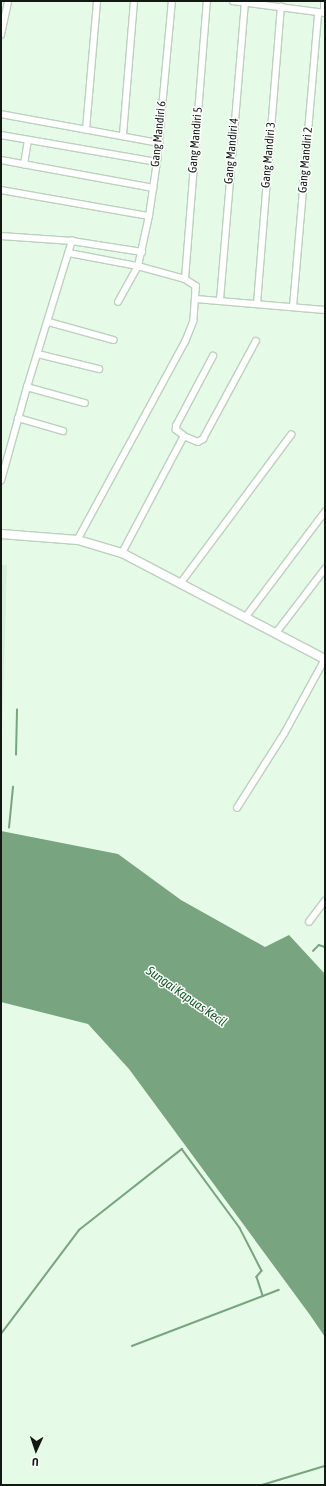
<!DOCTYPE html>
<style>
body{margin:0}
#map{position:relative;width:326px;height:1486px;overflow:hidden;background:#e6fae8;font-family:"Asap Condensed",sans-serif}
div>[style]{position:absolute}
.built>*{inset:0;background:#d6f0d9}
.water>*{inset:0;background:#78a57f}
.stream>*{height:1.5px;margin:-0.75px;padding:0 0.75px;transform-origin:0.75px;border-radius:0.75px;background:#78a57f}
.roads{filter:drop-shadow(1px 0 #bdd0bf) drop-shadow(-1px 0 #bdd0bf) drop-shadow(0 1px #bdd0bf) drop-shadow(0 -1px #bdd0bf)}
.minor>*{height:5.5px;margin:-2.75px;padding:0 2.75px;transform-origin:2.75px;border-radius:2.75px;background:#fff}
.secondary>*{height:8px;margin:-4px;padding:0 4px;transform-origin:4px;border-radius:4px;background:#fff}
span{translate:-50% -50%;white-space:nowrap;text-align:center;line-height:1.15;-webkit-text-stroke:3px #fff;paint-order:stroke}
.street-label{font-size:12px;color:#121913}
.water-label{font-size:13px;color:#145828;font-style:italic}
.frame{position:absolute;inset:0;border:2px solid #121913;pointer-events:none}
.north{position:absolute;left:16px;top:1430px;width:40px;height:40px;-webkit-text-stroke:3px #fff;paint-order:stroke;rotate:183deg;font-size:11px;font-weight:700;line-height:16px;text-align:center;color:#121913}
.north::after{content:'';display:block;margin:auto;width:14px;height:18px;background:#121913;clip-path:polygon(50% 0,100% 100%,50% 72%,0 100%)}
</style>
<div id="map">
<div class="built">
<i style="clip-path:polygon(1px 565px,7px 565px,1px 769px)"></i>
</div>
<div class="water">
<i style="clip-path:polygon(1px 831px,118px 854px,181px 900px,265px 947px,289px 935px,325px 974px,325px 1337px,310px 1315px,129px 1069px,88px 1024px,1px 1002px)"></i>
</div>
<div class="stream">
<i style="left:16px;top:755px;width:45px;rotate:-88.7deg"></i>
<i style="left:9px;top:828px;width:41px;rotate:-84.4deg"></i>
<i style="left:313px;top:951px;width:8px;rotate:-45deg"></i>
<i style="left:319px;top:945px;width:6px;rotate:18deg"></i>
<i style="left:1px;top:1334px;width:130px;rotate:-53.1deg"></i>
<i style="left:79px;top:1230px;width:131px;rotate:-38.2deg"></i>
<i style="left:182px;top:1149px;width:98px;rotate:53.7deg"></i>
<i style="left:240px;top:1228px;width:48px;rotate:62.9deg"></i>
<i style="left:262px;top:1271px;width:8px;rotate:130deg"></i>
<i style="left:257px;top:1277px;width:20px;rotate:72deg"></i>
<i style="left:132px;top:1346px;width:157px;rotate:-20.9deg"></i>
<i style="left:262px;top:1485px;width:66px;rotate:-16.8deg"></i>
</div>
<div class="roads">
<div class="minor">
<i style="left:233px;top:1px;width:93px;rotate:7.4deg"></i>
<i style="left:324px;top:13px;width:12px;rotate:-90deg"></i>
<i style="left:1px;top:35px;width:35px;rotate:-78deg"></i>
<i style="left:1px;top:114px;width:161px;rotate:10.4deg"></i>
<i style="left:86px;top:130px;width:129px;rotate:-85.1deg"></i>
<i style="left:1px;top:135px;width:158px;rotate:9.8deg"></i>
<i style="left:123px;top:135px;width:134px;rotate:-85.3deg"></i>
<i style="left:1px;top:160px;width:155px;rotate:10.4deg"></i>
<i style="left:24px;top:165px;width:25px;rotate:-81deg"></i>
<i style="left:1px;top:190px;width:150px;rotate:10deg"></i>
<i style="left:1px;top:236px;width:71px;rotate:4deg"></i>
<i style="left:72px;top:241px;width:71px;rotate:8.9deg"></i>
<i style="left:69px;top:253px;width:70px;rotate:10.7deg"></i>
<i style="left:138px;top:266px;width:49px;rotate:15.5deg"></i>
<i style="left:185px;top:279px;width:13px;rotate:32deg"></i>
<i style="left:196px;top:286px;width:4px;rotate:90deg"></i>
<i style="left:196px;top:290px;width:31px;rotate:94deg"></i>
<i style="left:194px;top:321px;width:22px;rotate:112deg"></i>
<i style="left:186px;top:341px;width:226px;rotate:118.5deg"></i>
<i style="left:185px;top:279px;width:279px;rotate:-85.5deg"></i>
<i style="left:196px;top:299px;width:129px;rotate:4.9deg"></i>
<i style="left:220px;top:300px;width:298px;rotate:-85.2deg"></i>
<i style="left:118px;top:302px;width:41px;rotate:-60.9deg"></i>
<i style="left:138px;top:266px;width:51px;rotate:-77.6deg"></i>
<i style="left:149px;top:216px;width:55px;rotate:-81.6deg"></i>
<i style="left:157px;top:162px;width:162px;rotate:-84.7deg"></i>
<i style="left:257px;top:304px;width:298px;rotate:-85.4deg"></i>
<i style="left:293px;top:307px;width:295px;rotate:-85.1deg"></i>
<i style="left:49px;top:322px;width:67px;rotate:15.5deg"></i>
<i style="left:38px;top:354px;width:63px;rotate:13.8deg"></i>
<i style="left:27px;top:387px;width:60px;rotate:15.4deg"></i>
<i style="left:18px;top:418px;width:47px;rotate:16.1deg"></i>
<i style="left:184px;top:436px;width:15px;rotate:23deg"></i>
<i style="left:198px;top:442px;width:6px;rotate:-31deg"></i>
<i style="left:203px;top:439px;width:111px;rotate:-61.6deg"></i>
<i style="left:1px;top:481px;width:98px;rotate:-74.5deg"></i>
<i style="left:27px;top:387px;width:153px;rotate:-72.9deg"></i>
<i style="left:122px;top:553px;width:132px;rotate:-62.1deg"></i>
<i style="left:184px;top:436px;width:10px;rotate:-143deg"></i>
<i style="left:176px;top:430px;width:4px;rotate:-90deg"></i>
<i style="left:176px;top:426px;width:79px;rotate:-62.1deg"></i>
<i style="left:180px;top:584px;width:186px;rotate:-53.3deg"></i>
<i style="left:245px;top:618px;width:133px;rotate:-53deg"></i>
<i style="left:276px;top:633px;width:81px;rotate:-52.6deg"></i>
<i style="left:237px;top:808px;width:88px;rotate:-57.6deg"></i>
<i style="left:284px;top:734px;width:85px;rotate:-61.3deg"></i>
<i style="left:309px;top:922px;width:26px;rotate:-53deg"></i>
</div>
<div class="secondary">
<i style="left:1px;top:534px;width:77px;rotate:4.5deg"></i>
<i style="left:78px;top:540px;width:46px;rotate:16.5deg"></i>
<i style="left:122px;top:553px;width:229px;rotate:27.6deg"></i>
</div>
</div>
<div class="street-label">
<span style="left:159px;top:134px;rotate:-84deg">Gang Mandiri 6</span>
<span style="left:196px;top:140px;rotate:-85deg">Gang Mandiri 5</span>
<span style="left:232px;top:151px;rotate:-85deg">Gang Mandiri 4</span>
<span style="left:269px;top:155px;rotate:-85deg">Gang Mandiri 3</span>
<span style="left:306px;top:160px;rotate:-85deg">Gang Mandiri 2</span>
</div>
<div class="water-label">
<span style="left:186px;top:997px;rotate:35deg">Sungai Kapuas Kecil</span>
</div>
<div class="frame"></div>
<div class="north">U</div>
</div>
